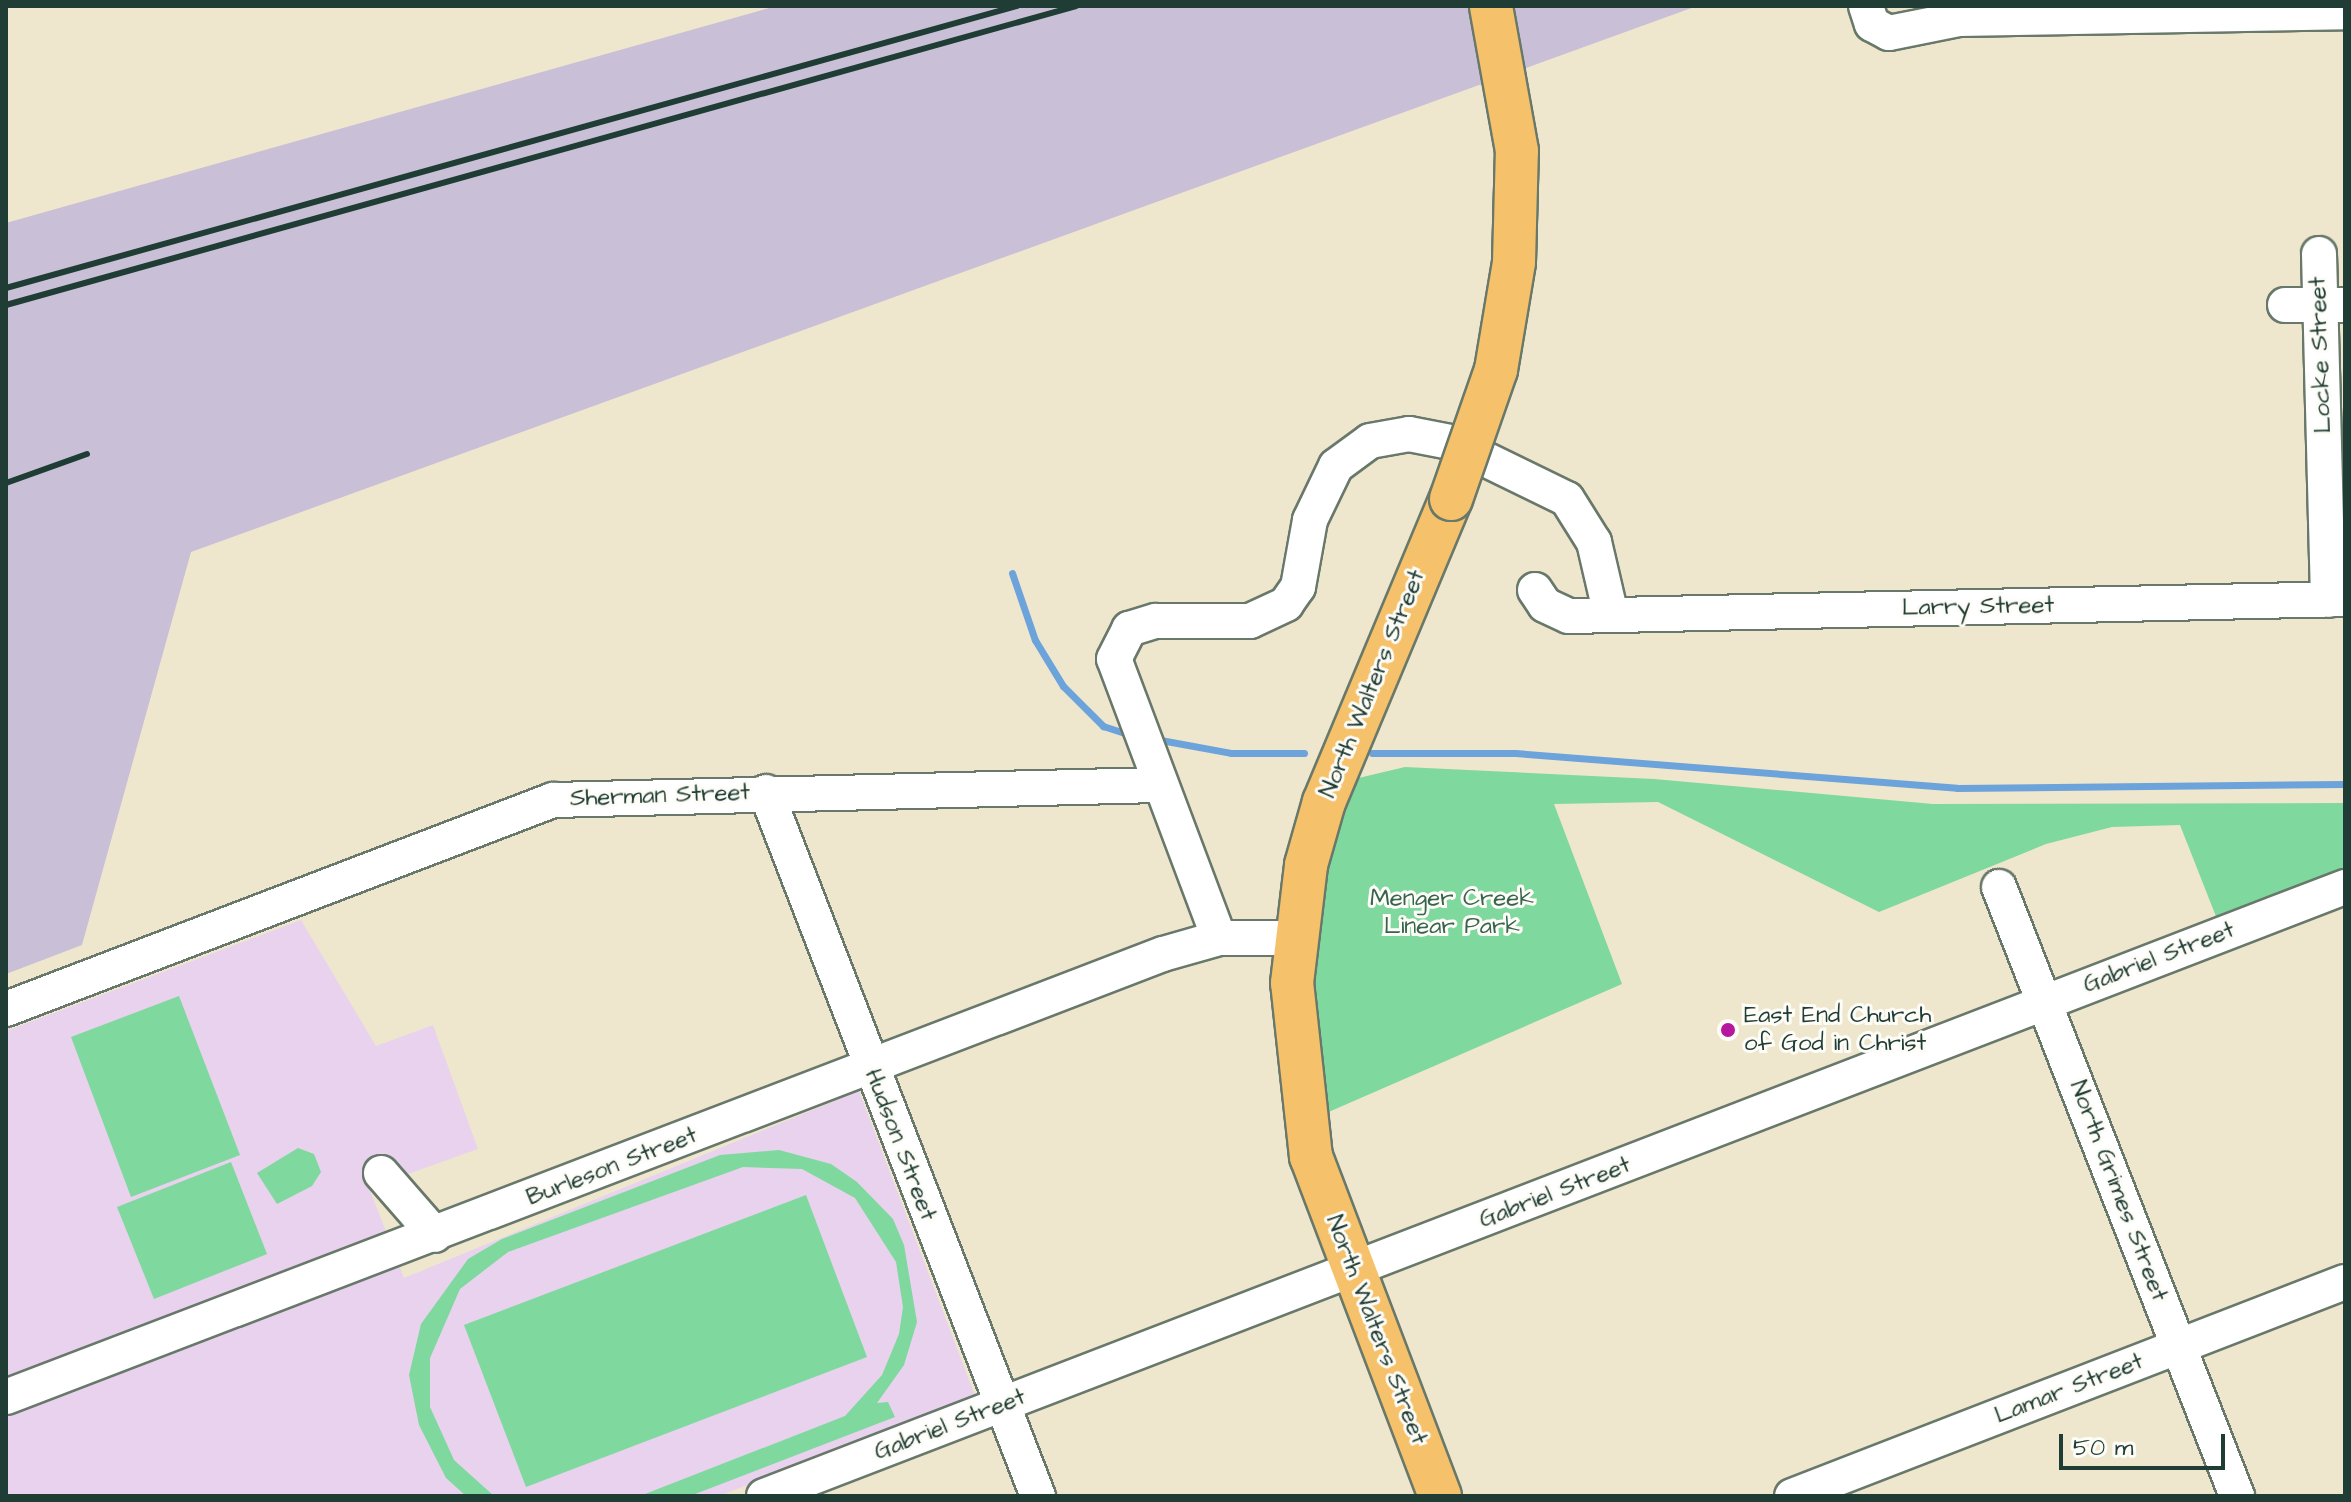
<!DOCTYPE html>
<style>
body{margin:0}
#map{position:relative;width:2351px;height:1502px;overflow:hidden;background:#efe7cd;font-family:"Architects Daughter",sans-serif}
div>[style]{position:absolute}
.built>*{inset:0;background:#e8d2ee}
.industrial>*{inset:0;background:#c9bfd7}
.green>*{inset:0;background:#7fd89d}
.stream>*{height:7px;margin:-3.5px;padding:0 3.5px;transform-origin:3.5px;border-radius:3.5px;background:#6da3db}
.roads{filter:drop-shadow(2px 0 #68786a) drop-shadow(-2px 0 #68786a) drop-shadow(0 2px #68786a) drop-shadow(0 -2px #68786a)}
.minor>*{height:34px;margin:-17px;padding:0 17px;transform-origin:17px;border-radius:17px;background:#fff}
.major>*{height:42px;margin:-21px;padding:0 21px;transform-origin:21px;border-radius:21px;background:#f5c16b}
.rail>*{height:6px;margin:-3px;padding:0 3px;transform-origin:3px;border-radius:3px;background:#1f3d34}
.bridges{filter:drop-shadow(2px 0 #68786a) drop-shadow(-2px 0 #68786a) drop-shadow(0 2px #68786a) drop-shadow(0 -2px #68786a)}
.major-bridge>*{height:42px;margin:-21px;padding:0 21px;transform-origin:21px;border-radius:21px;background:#f5c16b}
.dots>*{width:22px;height:22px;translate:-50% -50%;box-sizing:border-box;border:4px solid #fdfcf7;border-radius:50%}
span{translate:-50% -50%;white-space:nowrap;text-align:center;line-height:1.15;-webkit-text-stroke:6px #fdfcf7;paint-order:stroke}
.street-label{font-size:24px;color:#1f3d34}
.park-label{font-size:24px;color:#37644e}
.poi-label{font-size:24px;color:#1f3d34}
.left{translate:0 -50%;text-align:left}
.frame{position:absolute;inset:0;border:8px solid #1f3d34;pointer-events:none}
.scale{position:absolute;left:2059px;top:1434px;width:166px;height:36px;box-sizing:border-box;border:4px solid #1f3d34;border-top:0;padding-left:10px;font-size:24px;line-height:28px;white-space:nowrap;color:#1f3d34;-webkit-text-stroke:6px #fdfcf7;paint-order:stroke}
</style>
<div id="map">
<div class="built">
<i style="clip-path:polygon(301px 920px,376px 1046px,433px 1025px,478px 1149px,369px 1188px,404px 1278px,859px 1091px,976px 1398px,719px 1496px,7px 1496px,6px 1031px)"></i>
</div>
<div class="industrial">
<i style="clip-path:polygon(776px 6px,1697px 6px,191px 552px,82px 945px,6px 974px,6px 223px)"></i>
</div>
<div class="green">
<i style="clip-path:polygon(1405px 767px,1654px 779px,1933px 804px,2345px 803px,2345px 870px,2217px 919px,2180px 825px,2112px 827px,2046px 844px,1879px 912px,1658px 802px,1554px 804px,1622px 984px,1324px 1114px,1312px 990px,1318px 900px,1350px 780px)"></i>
<i style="clip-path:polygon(179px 996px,240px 1155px,131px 1197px,71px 1037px)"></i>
<i style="clip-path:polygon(298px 1148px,314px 1154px,321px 1172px,312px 1186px,277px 1204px,257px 1173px)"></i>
<i style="clip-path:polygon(779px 1150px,831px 1164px,857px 1182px,893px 1219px,904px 1245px,917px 1322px,904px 1365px,877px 1403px,888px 1402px,895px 1417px,690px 1496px,640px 1496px,845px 1416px,882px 1375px,899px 1334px,903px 1307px,896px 1262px,855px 1198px,802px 1169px,743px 1167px,508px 1252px,460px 1289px,430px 1358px,430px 1407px,454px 1460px,494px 1496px,466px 1496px,446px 1478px,419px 1425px,409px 1375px,421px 1324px,468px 1259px,502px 1239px,720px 1155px)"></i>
<i style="clip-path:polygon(231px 1162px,267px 1254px,154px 1299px,117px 1207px)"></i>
<i style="clip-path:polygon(806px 1195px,867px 1357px,526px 1487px,464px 1325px)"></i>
</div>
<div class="stream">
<i style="left:1012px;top:573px;width:71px;rotate:71.1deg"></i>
<i style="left:1035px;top:640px;width:54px;rotate:58.7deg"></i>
<i style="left:1063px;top:686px;width:57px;rotate:45deg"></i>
<i style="left:1103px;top:726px;width:29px;rotate:18deg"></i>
<i style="left:1155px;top:739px;width:77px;rotate:10.4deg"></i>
<i style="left:1231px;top:753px;width:73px"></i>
<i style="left:1372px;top:753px;width:143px"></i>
<i style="left:1515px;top:753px;width:443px;rotate:4.5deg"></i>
<i style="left:1957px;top:788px;width:388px;rotate:-0.6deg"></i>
</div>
<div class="roads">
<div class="minor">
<i style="left:1866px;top:6px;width:19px;rotate:72deg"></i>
<i style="left:1872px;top:24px;width:19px;rotate:28deg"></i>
<i style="left:1889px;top:33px;width:71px;rotate:-11.3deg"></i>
<i style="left:1959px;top:19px;width:386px;rotate:-1deg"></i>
<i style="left:2319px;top:254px;width:346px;rotate:88.5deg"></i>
<i style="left:2285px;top:305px;width:60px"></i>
<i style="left:1535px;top:590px;width:18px;rotate:56deg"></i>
<i style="left:1545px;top:605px;width:26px;rotate:25deg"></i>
<i style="left:1569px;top:616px;width:776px;rotate:-1.25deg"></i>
<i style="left:766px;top:792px;width:755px;rotate:68.88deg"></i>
<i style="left:1999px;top:887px;width:654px;rotate:68.65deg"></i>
<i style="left:1219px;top:938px;width:298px;rotate:-110.6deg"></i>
<i style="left:1114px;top:659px;width:34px;rotate:-63deg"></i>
<i style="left:1129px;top:629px;width:28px;rotate:-17deg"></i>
<i style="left:1156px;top:621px;width:94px"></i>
<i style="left:1250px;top:621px;width:40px;rotate:-25deg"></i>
<i style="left:1286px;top:604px;width:21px;rotate:-55deg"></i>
<i style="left:1298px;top:587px;width:68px;rotate:-79.8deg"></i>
<i style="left:1310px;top:520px;width:60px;rotate:-64.3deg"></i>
<i style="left:1336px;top:466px;width:42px;rotate:-36.3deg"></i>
<i style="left:1370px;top:441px;width:40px;rotate:-10deg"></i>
<i style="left:1409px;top:434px;width:42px;rotate:11deg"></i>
<i style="left:1450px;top:442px;width:130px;rotate:26deg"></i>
<i style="left:1567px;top:499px;width:51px;rotate:57.9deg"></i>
<i style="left:1594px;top:542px;width:75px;rotate:76.9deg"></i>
<i style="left:6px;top:1009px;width:586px;rotate:-20.91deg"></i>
<i style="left:553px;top:800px;width:607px;rotate:-1.42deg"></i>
<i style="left:381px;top:1173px;width:82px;rotate:48.9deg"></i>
<i style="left:6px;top:1397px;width:1239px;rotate:-20.95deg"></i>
<i style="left:1163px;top:954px;width:58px;rotate:-15.9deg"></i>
<i style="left:1219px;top:938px;width:77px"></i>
<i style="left:764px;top:1496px;width:1694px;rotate:-21.07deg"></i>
<i style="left:1792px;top:1496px;width:593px;rotate:-21.16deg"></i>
</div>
<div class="major">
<i style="left:1440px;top:1496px;width:363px;rotate:-110.8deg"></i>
<i style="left:1311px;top:1157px;width:175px;rotate:-96.2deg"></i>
<i style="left:1292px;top:983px;width:119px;rotate:-83.2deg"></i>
<i style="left:1306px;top:865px;width:66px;rotate:-74.1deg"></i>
<i style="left:1324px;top:802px;width:329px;rotate:-67.3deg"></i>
</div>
</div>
<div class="rail">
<i style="left:6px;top:288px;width:1050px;rotate:-15.59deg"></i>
<i style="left:6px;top:305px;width:1111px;rotate:-15.61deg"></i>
<i style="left:6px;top:483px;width:86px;rotate:-19.7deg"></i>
</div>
<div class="bridges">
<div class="major-bridge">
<i style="left:1451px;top:499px;width:137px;rotate:-70.8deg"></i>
<i style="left:1496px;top:370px;width:109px;rotate:-80.5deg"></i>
<i style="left:1514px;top:262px;width:111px;rotate:-88.5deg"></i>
<i style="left:1517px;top:151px;width:147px;rotate:-100.2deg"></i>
</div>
</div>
<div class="dots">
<i style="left:1728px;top:1030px;background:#b5179e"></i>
</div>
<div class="street-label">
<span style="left:2321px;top:355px;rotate:-92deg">Locke Street</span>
<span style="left:1978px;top:607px;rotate:-1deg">Larry Street</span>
<span style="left:1373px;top:684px;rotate:-68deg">North Walters Street</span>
<span style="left:660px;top:796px;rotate:-2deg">Sherman Street</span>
<span style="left:2159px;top:958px;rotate:-21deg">Gabriel Street</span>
<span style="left:900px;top:1145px;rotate:69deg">Hudson Street</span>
<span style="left:612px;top:1167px;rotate:-21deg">Burleson Street</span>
<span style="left:2118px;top:1191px;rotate:69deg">North Grimes Street</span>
<span style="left:1555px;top:1193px;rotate:-21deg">Gabriel Street</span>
<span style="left:1376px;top:1330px;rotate:69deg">North Walters Street</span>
<span style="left:2069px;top:1389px;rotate:-21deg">Lamar Street</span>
<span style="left:950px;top:1425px;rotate:-21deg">Gabriel Street</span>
</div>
<div class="park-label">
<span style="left:1452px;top:913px">Menger Creek<br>Linear Park</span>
</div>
<div class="poi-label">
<span class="left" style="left:1744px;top:1030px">East End Church<br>of God in Christ</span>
</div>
<div class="frame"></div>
<div class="scale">50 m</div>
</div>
